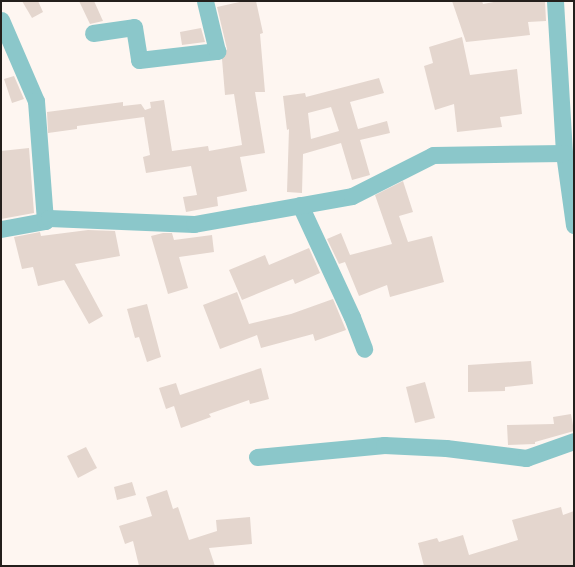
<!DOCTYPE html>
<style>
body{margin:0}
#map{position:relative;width:575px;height:567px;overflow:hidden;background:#fef6f1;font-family:Karla,sans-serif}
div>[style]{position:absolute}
.building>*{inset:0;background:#e4d6ce}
.minor>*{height:17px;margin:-8.5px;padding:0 8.5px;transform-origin:8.5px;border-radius:8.5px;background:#8bc7ca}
span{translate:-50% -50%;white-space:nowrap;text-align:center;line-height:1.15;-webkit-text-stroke:4px #fff;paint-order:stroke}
.frame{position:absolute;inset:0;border:2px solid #241f1c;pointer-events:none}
</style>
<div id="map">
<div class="building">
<i style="clip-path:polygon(22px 1px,38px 1px,43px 12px,32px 18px)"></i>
<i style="clip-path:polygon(79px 1px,94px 1px,103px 21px,90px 24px)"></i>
<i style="clip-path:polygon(244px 1px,256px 1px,263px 33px,260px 34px,265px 92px,255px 92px,265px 153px,240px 157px,247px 191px,217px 197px,218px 206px,186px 212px,183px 197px,197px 195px,191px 166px,146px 173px,143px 157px,150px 155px,144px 117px,77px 126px,77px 129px,48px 133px,47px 112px,123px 102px,123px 106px,141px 104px,145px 110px,151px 108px,150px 102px,164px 100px,172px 151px,208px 146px,209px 151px,242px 145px,234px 94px,225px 95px,222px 59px,227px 49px,217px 7px)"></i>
<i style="clip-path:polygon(452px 1px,482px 1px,483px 4px,499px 1px,545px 1px,546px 21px,528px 22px,530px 35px,466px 42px)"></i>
<i style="clip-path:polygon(201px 28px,205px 42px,182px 45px,180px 32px)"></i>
<i style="clip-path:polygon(462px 37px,470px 75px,517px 69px,522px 114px,500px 117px,502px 127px,457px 132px,454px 104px,435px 110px,424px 66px,433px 63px,429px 47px)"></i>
<i style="clip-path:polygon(14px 76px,24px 99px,12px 103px,4px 79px)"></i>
<i style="clip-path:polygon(evenodd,379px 78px,384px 93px,350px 102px,358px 129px,387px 121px,390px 133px,360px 140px,370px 175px,352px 180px,341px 143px,303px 154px,302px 193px,287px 192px,289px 129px,287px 130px,283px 96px,305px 93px,306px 97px,379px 78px,331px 107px,339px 131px,311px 139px,308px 113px,331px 107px)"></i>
<i style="clip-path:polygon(29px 148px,34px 213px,1px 219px,1px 151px)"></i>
<i style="clip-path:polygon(403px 181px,413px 212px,399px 216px,408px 242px,432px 236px,444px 282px,390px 297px,387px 285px,359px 296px,345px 262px,339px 264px,327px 239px,341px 233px,350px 255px,392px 244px,375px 195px)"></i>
<i style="clip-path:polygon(88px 230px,115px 231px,120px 256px,75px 264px,103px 316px,89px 324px,64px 280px,38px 286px,33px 267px,22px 269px,14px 237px,40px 232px,41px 236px)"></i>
<i style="clip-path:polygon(163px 233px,172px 233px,174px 240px,212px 235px,214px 252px,179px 257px,188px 288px,168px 294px,151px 236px)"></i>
<i style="clip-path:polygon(309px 248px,320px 273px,295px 284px,293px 279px,242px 300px,229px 270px,265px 255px,269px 265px)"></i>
<i style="clip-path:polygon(237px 292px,249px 324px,291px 314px,333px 299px,346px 330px,315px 341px,313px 334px,261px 348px,257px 335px,220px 349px,203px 305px)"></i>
<i style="clip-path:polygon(147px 304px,161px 357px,147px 362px,139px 337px,135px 338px,127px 309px)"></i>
<i style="clip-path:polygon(531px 361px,533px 384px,505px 387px,505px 391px,468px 392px,468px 365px)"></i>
<i style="clip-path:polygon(261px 368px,269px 399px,250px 404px,249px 400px,209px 414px,211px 417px,181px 428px,174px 406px,166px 409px,159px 388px,176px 383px,180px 395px)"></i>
<i style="clip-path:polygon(425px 382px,435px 418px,415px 423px,406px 387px)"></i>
<i style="clip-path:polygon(571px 414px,574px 431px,535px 442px,535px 444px,508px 445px,507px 425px,554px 424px,553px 417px)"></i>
<i style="clip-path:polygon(86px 447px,97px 468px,78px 478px,67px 456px)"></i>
<i style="clip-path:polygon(132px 482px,136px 495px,117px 500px,114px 487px)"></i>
<i style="clip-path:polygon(167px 490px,173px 509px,178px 507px,189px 540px,217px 531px,216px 520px,250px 517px,252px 544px,209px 548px,215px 566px,139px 566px,133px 541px,125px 544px,119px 526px,152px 516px,146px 497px)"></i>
<i style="clip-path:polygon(561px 507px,563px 515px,574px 511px,574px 566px,424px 566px,418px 543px,437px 538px,439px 542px,463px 535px,469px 555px,518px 540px,512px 520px)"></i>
</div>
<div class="minor">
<i style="left:555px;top:1px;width:152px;rotate:86.6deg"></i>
<i style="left:564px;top:153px;width:73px;rotate:82.1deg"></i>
<i style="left:1px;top:20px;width:88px;rotate:66.6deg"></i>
<i style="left:36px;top:101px;width:120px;rotate:85.7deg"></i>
<i style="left:93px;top:33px;width:41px;rotate:-8.3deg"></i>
<i style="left:134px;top:27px;width:33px;rotate:81deg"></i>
<i style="left:139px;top:60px;width:79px;rotate:-6.6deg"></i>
<i style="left:217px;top:51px;width:51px;rotate:-103.5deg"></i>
<i style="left:300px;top:205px;width:123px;rotate:65.1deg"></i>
<i style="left:352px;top:317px;width:34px;rotate:69deg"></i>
<i style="left:1px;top:229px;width:45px;rotate:-10.3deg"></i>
<i style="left:45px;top:221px;width:5px;rotate:-37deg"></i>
<i style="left:49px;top:218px;width:145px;rotate:2.4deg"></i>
<i style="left:194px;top:224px;width:160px;rotate:-10deg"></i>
<i style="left:352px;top:196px;width:91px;rotate:-26.8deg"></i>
<i style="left:433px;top:155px;width:131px;rotate:-0.9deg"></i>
<i style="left:257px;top:457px;width:128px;rotate:-5.4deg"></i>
<i style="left:384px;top:445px;width:62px;rotate:2.8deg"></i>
<i style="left:446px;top:448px;width:81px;rotate:7.1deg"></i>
<i style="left:526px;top:458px;width:51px;rotate:-19.5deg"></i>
</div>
<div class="frame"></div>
</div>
